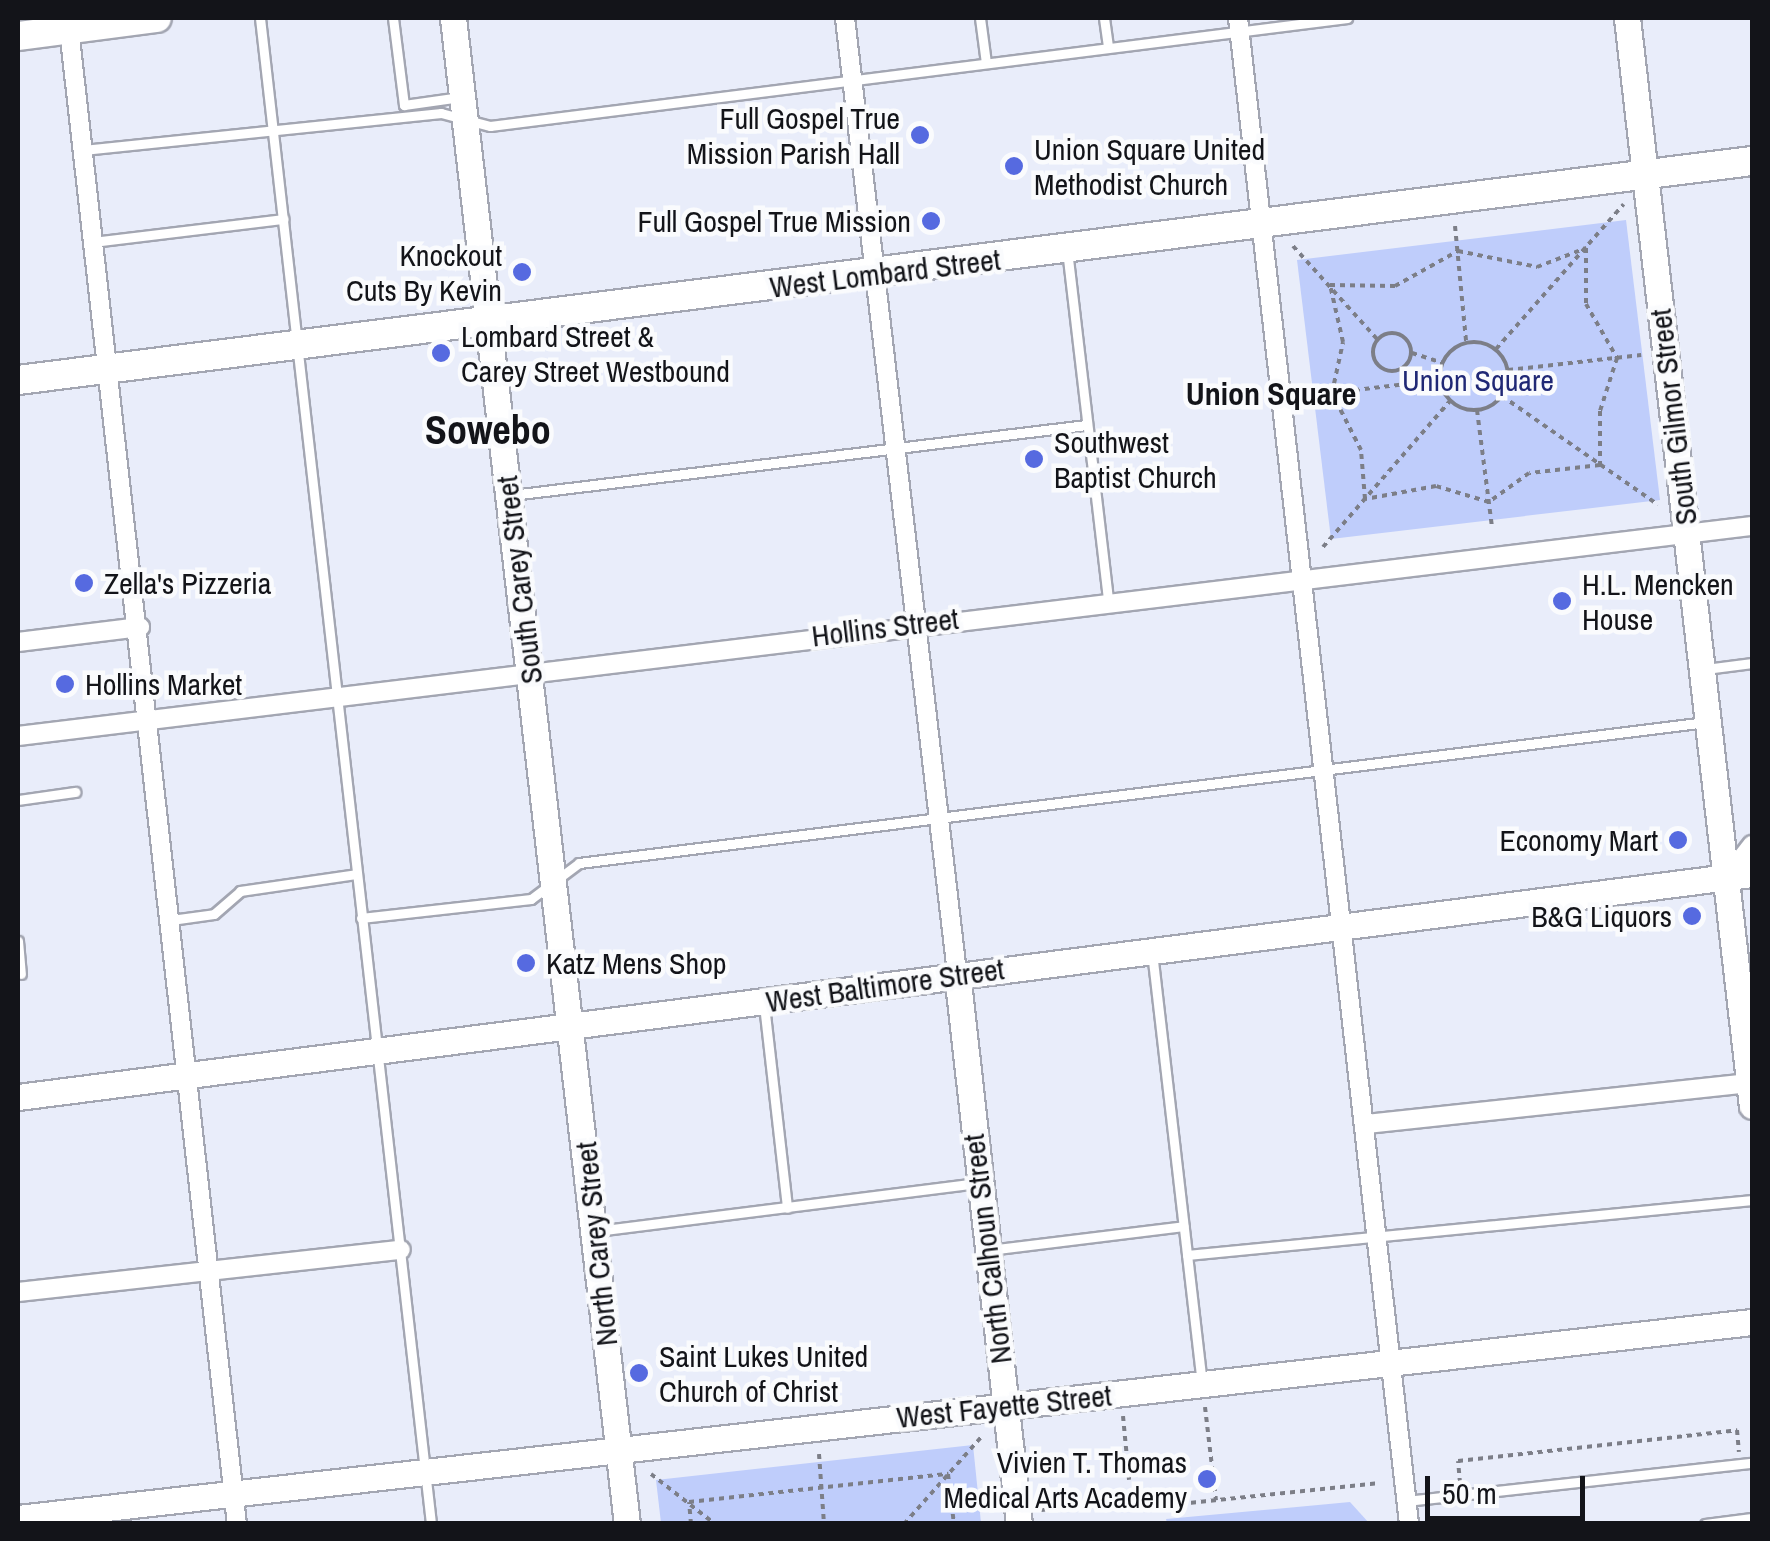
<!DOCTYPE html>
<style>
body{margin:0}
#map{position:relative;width:1770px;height:1541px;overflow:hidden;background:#e9edfa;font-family:"Archivo Narrow",sans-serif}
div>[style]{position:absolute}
.green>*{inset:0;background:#bfcdfb}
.path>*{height:4px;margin-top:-2px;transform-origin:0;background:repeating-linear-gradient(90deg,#7c7e87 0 5px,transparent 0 10px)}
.path>.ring{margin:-2px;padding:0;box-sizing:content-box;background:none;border:4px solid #7c7e87;border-radius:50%}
.roads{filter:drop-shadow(2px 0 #a3a6b2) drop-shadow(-2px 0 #a3a6b2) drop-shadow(0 2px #a3a6b2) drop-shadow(0 -2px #a3a6b2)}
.lane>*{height:9px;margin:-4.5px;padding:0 4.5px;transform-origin:4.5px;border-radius:4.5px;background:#fff}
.street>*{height:18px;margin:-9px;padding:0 9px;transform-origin:9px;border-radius:9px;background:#fff}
.secondary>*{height:25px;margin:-12.5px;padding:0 12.5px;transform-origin:12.5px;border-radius:12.5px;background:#fff}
.primary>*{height:28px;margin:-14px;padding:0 14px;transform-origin:14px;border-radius:14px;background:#fff}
.dots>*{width:28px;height:28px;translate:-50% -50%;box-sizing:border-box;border:5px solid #fafbfd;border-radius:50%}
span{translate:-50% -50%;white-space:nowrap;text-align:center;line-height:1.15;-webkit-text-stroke:9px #fafbfd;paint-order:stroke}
.poi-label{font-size:30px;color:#131419}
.right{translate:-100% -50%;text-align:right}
.left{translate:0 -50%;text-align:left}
.street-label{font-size:30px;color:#131419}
.park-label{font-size:30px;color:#202875}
.neighbourhood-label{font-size:32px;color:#131419;font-weight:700}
.district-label{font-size:40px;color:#131419;font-weight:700}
.frame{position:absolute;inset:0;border:20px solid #131419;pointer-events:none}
.scale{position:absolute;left:1425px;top:1476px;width:160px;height:45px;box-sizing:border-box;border:5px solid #131419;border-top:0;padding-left:12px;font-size:30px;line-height:35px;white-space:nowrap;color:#131419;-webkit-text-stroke:8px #fafbfd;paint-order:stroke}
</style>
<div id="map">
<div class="green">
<i style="clip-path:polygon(1626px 220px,1660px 500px,1331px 539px,1297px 260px)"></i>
<i style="clip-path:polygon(973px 1445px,981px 1523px,661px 1523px,656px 1480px)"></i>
<i style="clip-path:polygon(1350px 1502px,1369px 1523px,1167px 1523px,1166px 1519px)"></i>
</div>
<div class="path">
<i style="left:1455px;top:226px;width:116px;rotate:84.5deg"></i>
<i style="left:1293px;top:246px;width:127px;rotate:47.9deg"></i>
<i style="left:1586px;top:248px;width:56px;rotate:90deg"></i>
<i style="left:1586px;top:304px;width:62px;rotate:60.1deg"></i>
<i style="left:1617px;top:358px;width:56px;rotate:107.8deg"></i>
<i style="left:1600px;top:411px;width:54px;rotate:90deg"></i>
<i style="left:1600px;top:465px;width:71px;rotate:173.6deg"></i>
<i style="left:1529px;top:473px;width:49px;rotate:144.1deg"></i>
<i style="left:1489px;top:502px;width:55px;rotate:-163.2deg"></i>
<i style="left:1436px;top:486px;width:72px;rotate:169.6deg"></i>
<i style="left:1365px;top:499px;width:49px;rotate:-94.7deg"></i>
<i style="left:1361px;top:450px;width:64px;rotate:-117deg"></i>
<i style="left:1332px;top:393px;width:52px;rotate:-77.8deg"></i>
<i style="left:1343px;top:342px;width:58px;rotate:-102.8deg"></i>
<i style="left:1330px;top:285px;width:65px;rotate:0.9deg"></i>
<i style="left:1395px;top:286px;width:72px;rotate:-29.1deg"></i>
<i style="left:1458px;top:251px;width:81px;rotate:11.4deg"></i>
<i style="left:1537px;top:267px;width:53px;rotate:-21.2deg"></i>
<i class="ring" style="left:1373px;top:333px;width:34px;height:34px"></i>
<i class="ring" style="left:1440px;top:342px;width:64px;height:64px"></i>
<i style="left:1496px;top:349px;width:193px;rotate:-48.6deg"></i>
<i style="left:1412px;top:353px;width:33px;rotate:18deg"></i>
<i style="left:1508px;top:370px;width:134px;rotate:-6.4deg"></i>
<i style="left:1305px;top:396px;width:136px;rotate:-6.8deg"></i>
<i style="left:1502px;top:396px;width:190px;rotate:34.9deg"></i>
<i style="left:1477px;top:410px;width:118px;rotate:82.7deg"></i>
<i style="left:1323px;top:547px;width:194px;rotate:-49deg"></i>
<i style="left:1205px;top:1407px;width:94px;rotate:83.3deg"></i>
<i style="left:1123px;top:1416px;width:64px;rotate:84.6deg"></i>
<i style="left:819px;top:1454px;width:70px;rotate:85.9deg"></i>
<i style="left:651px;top:1474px;width:81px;rotate:38deg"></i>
<i style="left:1460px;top:1483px;width:22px;rotate:-95deg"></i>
<i style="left:1458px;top:1461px;width:281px;rotate:-6.3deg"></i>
<i style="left:1737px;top:1430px;width:22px;rotate:85deg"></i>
<i style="left:1151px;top:1507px;width:230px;rotate:-6deg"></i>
<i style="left:1041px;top:1510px;width:20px;rotate:-6deg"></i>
<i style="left:691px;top:1524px;width:22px;rotate:-95deg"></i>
<i style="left:689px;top:1502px;width:261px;rotate:-6.2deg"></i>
<i style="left:948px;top:1474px;width:50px;rotate:83.2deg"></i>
<i style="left:904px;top:1524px;width:118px;rotate:-48.4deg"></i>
</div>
<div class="roads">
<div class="lane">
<i style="left:260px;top:18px;width:1516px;rotate:83.52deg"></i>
<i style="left:393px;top:18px;width:88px;rotate:82.8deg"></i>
<i style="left:404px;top:105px;width:57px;rotate:-8.1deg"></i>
<i style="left:980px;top:18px;width:45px;rotate:82.4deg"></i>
<i style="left:1104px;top:18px;width:30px;rotate:82deg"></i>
<i style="left:83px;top:150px;width:360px;rotate:-5.9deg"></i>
<i style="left:441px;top:113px;width:51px;rotate:14.9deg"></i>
<i style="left:490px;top:126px;width:864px;rotate:-7.18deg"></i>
<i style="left:93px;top:242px;width:192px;rotate:-6.9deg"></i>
<i style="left:1067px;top:250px;width:351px;rotate:83.3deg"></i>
<i style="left:512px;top:495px;width:578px;rotate:-6.95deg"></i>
<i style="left:1706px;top:669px;width:46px;rotate:-7.4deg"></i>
<i style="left:18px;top:800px;width:58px;rotate:-8deg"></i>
<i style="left:361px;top:918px;width:171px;rotate:-6.4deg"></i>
<i style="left:531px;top:899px;width:60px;rotate:-36.9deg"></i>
<i style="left:579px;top:863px;width:1136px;rotate:-7.13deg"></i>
<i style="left:171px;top:920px;width:43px;rotate:-7.9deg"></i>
<i style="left:214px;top:914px;width:35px;rotate:-41deg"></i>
<i style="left:240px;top:891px;width:117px;rotate:-8.3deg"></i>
<i style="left:18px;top:941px;width:33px;rotate:85deg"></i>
<i style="left:1152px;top:952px;width:435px;rotate:83.4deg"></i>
<i style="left:764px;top:1005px;width:204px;rotate:83.5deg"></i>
<i style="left:597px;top:1231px;width:385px;rotate:-7.2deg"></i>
<i style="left:989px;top:1250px;width:196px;rotate:-7deg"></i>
<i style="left:1187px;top:1255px;width:568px;rotate:-5.56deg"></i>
<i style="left:1406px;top:1501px;width:348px;rotate:-6.3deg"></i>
<i style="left:1705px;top:1524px;width:47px;rotate:-7.3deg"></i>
</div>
<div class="street">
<i style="left:845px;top:18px;width:962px;rotate:83.31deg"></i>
<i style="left:1238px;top:18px;width:1516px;rotate:83.52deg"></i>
<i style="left:69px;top:29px;width:1504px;rotate:83.59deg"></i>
<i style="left:18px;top:642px;width:123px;rotate:-7deg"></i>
<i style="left:18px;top:736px;width:1747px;rotate:-6.91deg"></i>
<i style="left:1727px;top:877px;width:41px;rotate:-52deg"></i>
<i style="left:1366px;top:1124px;width:386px;rotate:-6.1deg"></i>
<i style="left:18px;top:1292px;width:385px;rotate:-6.3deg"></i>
</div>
<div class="secondary">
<i style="left:453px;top:18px;width:1516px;rotate:83.41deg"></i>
<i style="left:1627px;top:18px;width:1095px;rotate:83.45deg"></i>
<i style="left:957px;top:973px;width:554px;rotate:83.58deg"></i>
<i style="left:18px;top:1097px;width:1748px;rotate:-7.33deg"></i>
<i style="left:18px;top:1518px;width:1745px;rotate:-6.45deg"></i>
</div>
<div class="primary">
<i style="left:18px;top:36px;width:140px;rotate:-7.4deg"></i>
<i style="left:18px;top:380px;width:1748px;rotate:-7.2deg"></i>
</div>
</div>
<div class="dots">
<i style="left:920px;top:135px;background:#566ae0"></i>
<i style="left:1014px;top:166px;background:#566ae0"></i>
<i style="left:931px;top:221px;background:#566ae0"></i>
<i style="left:522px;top:272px;background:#566ae0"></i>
<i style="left:441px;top:353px;background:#566ae0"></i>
<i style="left:1034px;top:459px;background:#566ae0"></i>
<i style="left:84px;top:583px;background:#566ae0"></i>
<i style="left:1562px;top:601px;background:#566ae0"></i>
<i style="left:65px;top:684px;background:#566ae0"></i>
<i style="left:1678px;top:840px;background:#566ae0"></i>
<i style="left:1692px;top:916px;background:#566ae0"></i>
<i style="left:526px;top:963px;background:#566ae0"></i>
<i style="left:639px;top:1373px;background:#566ae0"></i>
<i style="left:1207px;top:1479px;background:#566ae0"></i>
</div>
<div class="poi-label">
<span class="right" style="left:900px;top:135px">Full Gospel True<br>Mission Parish Hall</span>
<span class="left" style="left:1034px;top:166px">Union Square United<br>Methodist Church</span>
<span class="right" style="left:911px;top:221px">Full Gospel True Mission</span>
<span class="right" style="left:502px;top:272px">Knockout<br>Cuts By Kevin</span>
<span class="left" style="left:461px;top:353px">Lombard Street &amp;<br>Carey Street Westbound</span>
<span class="left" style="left:1054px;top:459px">Southwest<br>Baptist Church</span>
<span class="left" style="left:104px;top:583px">Zella's Pizzeria</span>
<span class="left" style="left:1582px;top:601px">H.L. Mencken<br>House</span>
<span class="left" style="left:85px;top:684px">Hollins Market</span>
<span class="right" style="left:1658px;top:840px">Economy Mart</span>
<span class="right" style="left:1672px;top:916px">B&amp;G Liquors</span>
<span class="left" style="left:546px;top:963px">Katz Mens Shop</span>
<span class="left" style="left:659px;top:1373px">Saint Lukes United<br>Church of Christ</span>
<span class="right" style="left:1187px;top:1479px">Vivien T. Thomas<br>Medical Arts Academy</span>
</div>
<div class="street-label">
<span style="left:885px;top:273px;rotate:-7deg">West Lombard Street</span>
<span style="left:1673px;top:417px;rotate:-97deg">South Gilmor Street</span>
<span style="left:519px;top:580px;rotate:-97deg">South Carey Street</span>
<span style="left:885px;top:627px;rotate:-7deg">Hollins Street</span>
<span style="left:885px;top:985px;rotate:-8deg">West Baltimore Street</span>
<span style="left:596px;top:1244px;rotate:-96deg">North Carey Street</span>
<span style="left:987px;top:1249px;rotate:-97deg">North Calhoun Street</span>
<span style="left:1004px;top:1406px;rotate:-6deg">West Fayette Street</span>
</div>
<div class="park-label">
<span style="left:1478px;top:380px">Union Square</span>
</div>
<div class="neighbourhood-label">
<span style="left:1271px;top:394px">Union Square</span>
</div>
<div class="district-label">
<span style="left:488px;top:430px">Sowebo</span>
</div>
<div class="frame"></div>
<div class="scale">50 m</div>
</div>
